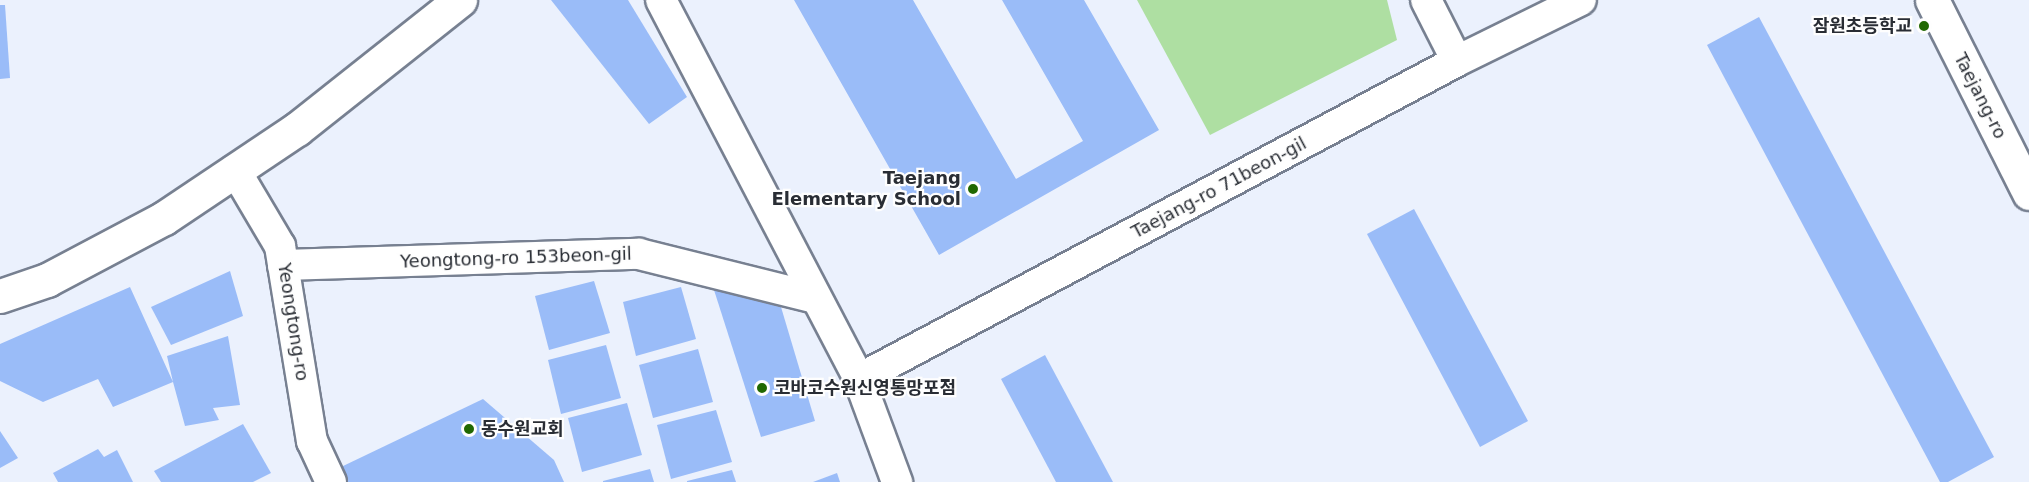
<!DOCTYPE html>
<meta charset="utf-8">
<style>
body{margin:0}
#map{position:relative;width:2029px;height:482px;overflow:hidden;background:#ebf1fd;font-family:"DejaVu Sans","Noto Sans KR",sans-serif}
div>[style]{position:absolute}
.green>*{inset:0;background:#aedfa2}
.building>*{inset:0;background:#9abcf8}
.roads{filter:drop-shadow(2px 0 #778091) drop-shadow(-2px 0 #778091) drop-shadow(0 2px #778091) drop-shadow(0 -2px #778091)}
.minor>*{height:30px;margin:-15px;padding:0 15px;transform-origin:15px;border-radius:15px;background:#fff}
.tertiary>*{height:33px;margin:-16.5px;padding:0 16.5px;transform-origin:16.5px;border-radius:16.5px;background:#fff}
.secondary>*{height:33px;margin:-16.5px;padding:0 16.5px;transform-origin:16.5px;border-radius:16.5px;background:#fff}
.dots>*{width:16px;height:16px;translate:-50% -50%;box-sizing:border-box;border:3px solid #fefefe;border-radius:50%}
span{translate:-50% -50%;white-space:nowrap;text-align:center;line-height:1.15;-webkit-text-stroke:4.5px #fefefe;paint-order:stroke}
.poi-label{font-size:18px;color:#292d34;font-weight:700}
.right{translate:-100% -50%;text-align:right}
.left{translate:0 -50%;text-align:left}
.street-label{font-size:18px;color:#292d34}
</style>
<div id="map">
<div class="green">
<i style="clip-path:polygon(1137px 0,1387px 0,1397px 40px,1210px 135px)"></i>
</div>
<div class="building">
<i style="clip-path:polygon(551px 0,628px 0,687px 97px,649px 124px)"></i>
<i style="clip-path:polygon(794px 0,913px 0,1016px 179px,1083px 141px,1002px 0,1084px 0,1159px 130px,939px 255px)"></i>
<i style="clip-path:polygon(0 5px,5px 5px,10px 78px,0 79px)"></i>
<i style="clip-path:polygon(1759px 17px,1994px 457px,1948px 482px,1940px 482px,1707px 45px)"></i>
<i style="clip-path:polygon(1414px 209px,1528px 421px,1480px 447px,1367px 234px)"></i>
<i style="clip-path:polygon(230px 271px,243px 316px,171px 345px,151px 307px)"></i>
<i style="clip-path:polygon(594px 281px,610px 333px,549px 350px,535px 296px)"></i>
<i style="clip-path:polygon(130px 287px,173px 382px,167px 356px,228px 336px,240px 405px,213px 408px,219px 420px,185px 426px,173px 382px,113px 407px,98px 379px,43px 402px,0 381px,0 344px)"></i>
<i style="clip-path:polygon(681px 287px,696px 339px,636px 356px,623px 302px)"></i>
<i style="clip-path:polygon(714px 290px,781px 307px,815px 421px,761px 437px)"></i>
<i style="clip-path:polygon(606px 345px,621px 398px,561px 414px,548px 360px)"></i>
<i style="clip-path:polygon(698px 349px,713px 402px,653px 418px,639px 365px)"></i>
<i style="clip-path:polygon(1045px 355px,1113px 482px,1056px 482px,1001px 379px)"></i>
<i style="clip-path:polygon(483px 399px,554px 460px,564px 482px,348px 482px,341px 467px)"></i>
<i style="clip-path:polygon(627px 403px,642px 455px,582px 472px,568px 418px)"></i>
<i style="clip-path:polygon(716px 410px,732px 462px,671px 479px,657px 425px)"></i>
<i style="clip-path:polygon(243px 424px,271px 473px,253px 482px,161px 482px,154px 471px)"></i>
<i style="clip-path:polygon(0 431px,18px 458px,0 468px)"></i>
<i style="clip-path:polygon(98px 449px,104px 457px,117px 450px,133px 482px,58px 482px,53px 473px)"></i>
<i style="clip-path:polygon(650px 469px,654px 482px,603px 482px,603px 481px)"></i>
<i style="clip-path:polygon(732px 470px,736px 482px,687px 482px,687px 481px)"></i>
<i style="clip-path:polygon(837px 473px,840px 482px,813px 482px)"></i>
</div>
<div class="roads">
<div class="minor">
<i style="left:661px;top:0;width:428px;rotate:62.4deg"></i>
<i style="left:859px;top:379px;width:110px;rotate:69.7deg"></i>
<i style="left:1426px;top:0;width:68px;rotate:63.1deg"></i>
<i style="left:235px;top:170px;width:88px;rotate:59.4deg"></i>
<i style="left:280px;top:246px;width:198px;rotate:80.7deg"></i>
<i style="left:312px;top:441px;width:45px;rotate:65.1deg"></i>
<i style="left:283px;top:265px;width:356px;rotate:-1.8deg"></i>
<i style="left:639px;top:254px;width:182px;rotate:14deg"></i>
<i style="left:859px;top:379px;width:677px;rotate:-28deg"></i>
<i style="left:1457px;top:61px;width:138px;rotate:-26.2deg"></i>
</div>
<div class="tertiary">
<i style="left:1932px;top:0;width:216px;rotate:63.3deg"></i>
</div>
<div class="secondary">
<i style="left:0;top:296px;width:50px;rotate:-18.8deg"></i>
<i style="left:47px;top:280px;width:132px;rotate:-27.9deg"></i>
<i style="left:164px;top:218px;width:160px;rotate:-33.8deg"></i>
<i style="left:297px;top:129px;width:208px;rotate:-38.4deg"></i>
</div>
</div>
<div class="dots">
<i style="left:1924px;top:26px;background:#206802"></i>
<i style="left:973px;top:189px;background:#206802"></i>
<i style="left:762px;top:388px;background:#206802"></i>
<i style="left:469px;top:429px;background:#206802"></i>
</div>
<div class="poi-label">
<span class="right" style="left:1912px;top:26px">잠원초등학교</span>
<span class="right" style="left:961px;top:189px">Taejang<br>Elementary School</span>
<span class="left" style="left:774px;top:388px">코바코수원신영통망포점</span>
<span class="left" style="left:481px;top:429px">동수원교회</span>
</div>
<div class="street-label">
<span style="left:1980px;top:96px;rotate:63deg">Taejang-ro</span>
<span style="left:1219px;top:188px;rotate:-28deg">Taejang-ro 71beon-gil</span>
<span style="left:516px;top:258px;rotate:-2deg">Yeongtong-ro 153beon-gil</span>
<span style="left:293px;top:322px;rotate:81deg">Yeongtong-ro</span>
</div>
</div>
